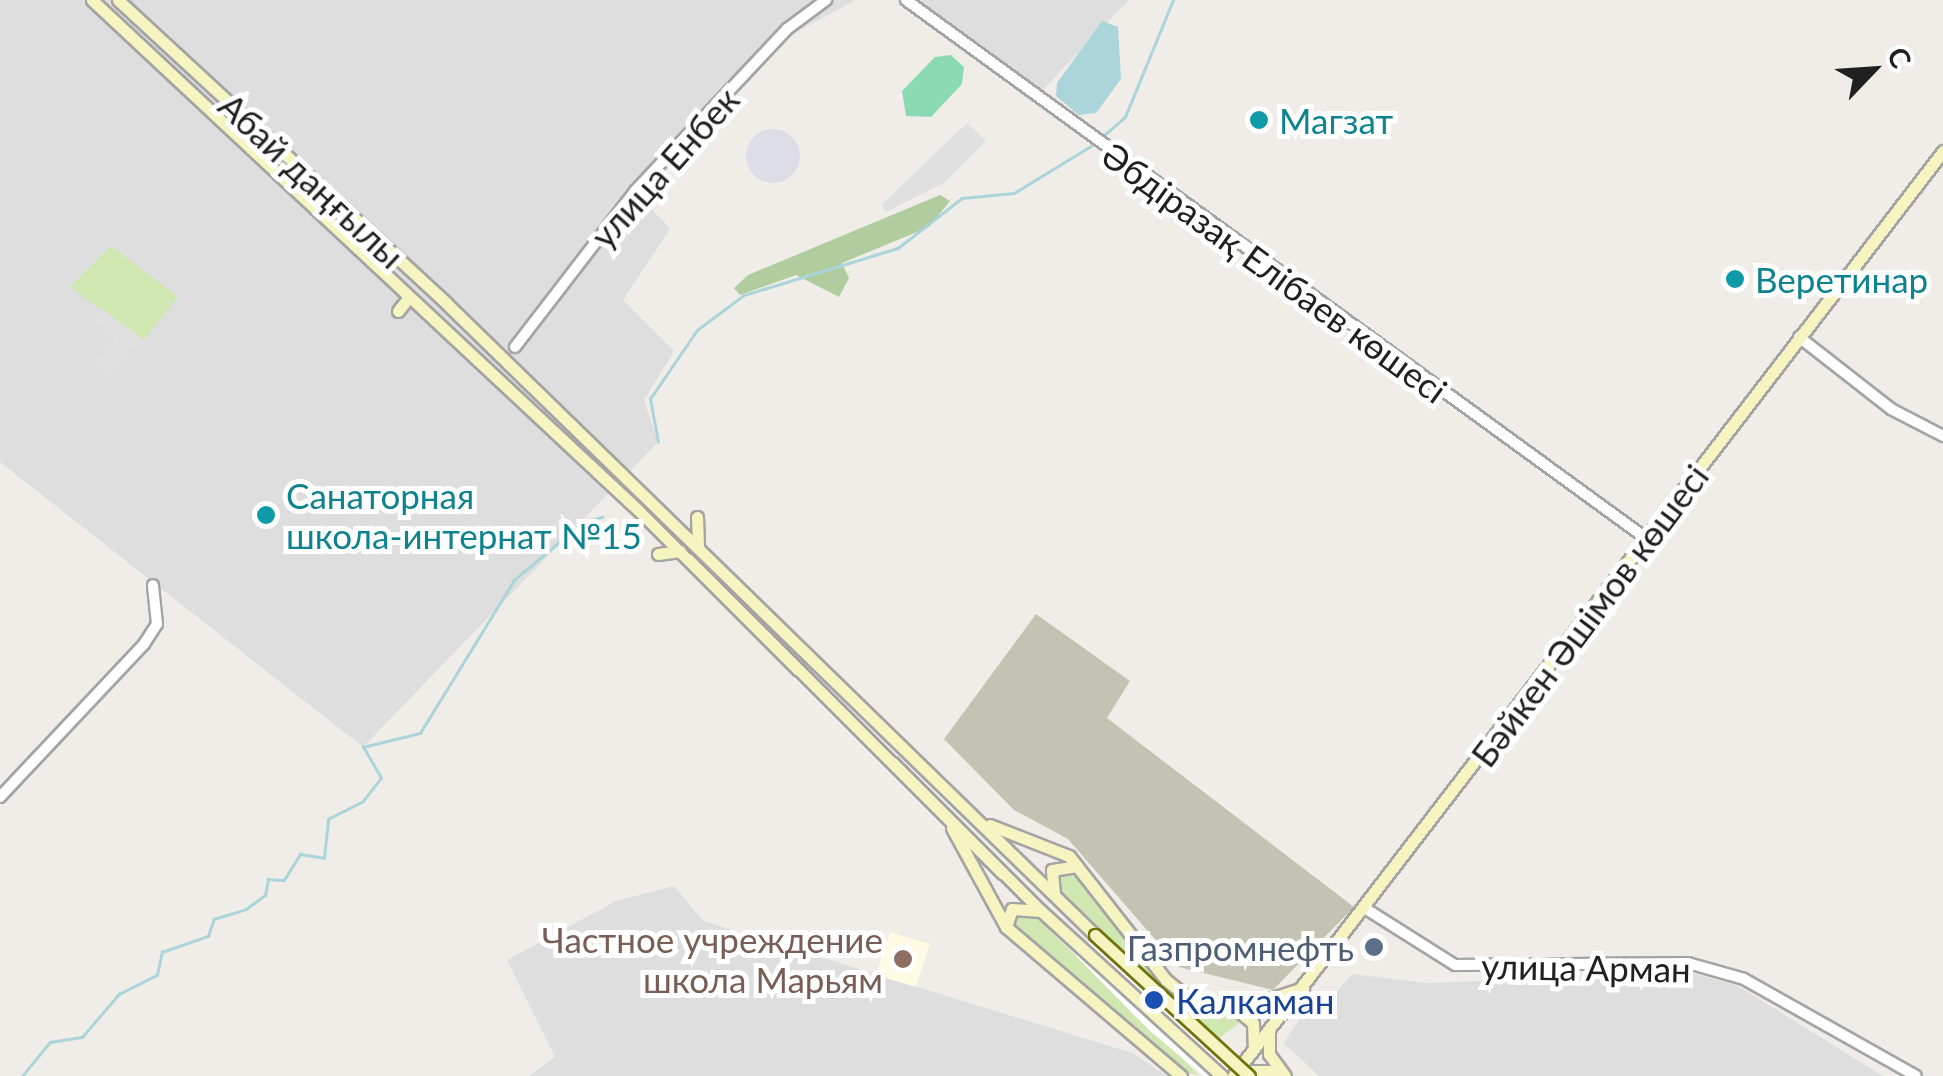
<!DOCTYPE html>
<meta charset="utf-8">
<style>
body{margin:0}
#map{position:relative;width:1943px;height:1076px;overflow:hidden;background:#f0ede8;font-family:Lato,sans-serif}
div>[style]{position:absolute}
.residential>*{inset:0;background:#dedede}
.education>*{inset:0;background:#fdfbe4}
.construction>*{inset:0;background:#c4c3b3}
.grass>*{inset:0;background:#d0e7b1}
.forest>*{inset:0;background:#b1cd9f}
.pitch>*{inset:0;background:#8bdab4}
.parking>*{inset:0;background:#e0e0e0}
.plaza>*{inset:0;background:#dcdde6}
.round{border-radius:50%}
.water>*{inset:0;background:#abd4db}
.pier>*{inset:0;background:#fff}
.stream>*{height:2.5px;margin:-1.25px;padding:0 1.25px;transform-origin:1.25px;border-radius:1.25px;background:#abd4db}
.roads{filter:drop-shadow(2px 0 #a4a4a4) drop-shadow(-2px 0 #a4a4a4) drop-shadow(0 2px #a4a4a4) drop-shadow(0 -2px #a4a4a4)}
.tertiary>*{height:10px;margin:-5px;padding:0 5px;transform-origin:5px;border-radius:5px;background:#fff}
.secondary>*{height:11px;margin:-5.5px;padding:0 5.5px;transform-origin:5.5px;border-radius:5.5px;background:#f6f4c0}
.bridges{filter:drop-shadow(2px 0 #71730c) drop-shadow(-2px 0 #71730c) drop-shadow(0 2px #71730c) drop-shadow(0 -2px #71730c)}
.secondary-bridge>*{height:11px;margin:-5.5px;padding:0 5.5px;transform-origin:5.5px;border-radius:5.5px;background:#f6f4c0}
.dots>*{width:28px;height:28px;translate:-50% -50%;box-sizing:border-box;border:5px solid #fff;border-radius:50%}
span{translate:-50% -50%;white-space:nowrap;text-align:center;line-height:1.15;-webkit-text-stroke:10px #fff;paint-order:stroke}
.culture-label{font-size:35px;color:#0d838f}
.left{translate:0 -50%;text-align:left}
.street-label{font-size:35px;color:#202020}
.education-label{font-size:35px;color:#785e54}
.right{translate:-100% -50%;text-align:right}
.service-label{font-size:35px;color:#4e5e75}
.transit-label{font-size:35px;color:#164399}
.north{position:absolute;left:1823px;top:20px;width:100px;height:100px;-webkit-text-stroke:8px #fff;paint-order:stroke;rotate:65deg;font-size:28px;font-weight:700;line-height:40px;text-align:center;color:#202020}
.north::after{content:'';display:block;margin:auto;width:35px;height:45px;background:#202020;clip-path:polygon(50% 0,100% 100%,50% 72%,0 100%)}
</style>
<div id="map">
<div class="residential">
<i style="clip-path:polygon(0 0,855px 0,775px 44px,636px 192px,670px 229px,623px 300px,674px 351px,644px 400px,658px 442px,363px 747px,0 462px)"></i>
<i style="clip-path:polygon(906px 0,1129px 0,1031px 102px)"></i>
<i style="clip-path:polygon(674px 886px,703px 921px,1132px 1053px,1167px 1076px,529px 1076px,555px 1057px,507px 960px,616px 901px)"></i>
<i style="clip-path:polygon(1692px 973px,1738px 986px,1883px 1076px,1319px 1076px,1284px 1043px,1318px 990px,1330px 999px,1352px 974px,1427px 983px)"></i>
</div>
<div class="education">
<i style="clip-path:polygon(890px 932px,930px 944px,916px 987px,876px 975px)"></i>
</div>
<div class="construction">
<i style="clip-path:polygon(1036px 614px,1130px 681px,1107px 718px,1354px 907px,1273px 990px,1179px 967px,1068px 839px,1014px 810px,944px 739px)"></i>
</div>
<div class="grass">
<i style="clip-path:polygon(111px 246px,178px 297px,144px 340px,70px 287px)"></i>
<i style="clip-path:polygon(1055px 871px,1073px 871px,1178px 1001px,1231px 1013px,1239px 1023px,1217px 1040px,1061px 891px)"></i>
<i style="clip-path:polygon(1028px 912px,1043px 924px,1199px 1075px,1184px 1072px,1013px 927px,1014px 913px)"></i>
</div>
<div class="forest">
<i style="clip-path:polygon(940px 195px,950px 201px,929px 227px,842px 263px,849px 278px,839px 297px,796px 275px,740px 295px,734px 288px,748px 275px)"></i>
</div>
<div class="pitch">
<i style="clip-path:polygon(951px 55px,964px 67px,962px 84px,931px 117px,906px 116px,902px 91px,935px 57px)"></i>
</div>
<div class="parking">
<i style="clip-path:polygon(967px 123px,986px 141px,944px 183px,886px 212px,881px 205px)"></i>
<i style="clip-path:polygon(100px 308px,140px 337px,110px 375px,96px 362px,115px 338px,93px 320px)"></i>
</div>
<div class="plaza">
<i class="round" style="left:746px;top:129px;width:54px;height:54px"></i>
</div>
<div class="water">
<i style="clip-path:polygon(1102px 21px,1118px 27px,1121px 79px,1096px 113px,1079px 115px,1056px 96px,1057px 83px)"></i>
</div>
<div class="pier">
<i style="clip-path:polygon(1100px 930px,1174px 1000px,1265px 1076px,1204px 1076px,1149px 1030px,1076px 956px)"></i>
</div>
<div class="stream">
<i style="left:1102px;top:137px;width:30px;rotate:-41deg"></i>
<i style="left:1125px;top:117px;width:126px;rotate:-67.7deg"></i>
<i style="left:658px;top:442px;width:44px;rotate:-100.5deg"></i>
<i style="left:650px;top:399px;width:83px;rotate:-55.7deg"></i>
<i style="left:697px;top:330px;width:59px;rotate:-36.7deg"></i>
<i style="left:744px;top:295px;width:161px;rotate:-17deg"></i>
<i style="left:898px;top:248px;width:81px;rotate:-38deg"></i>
<i style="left:962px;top:198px;width:52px;rotate:-5.5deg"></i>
<i style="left:1014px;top:193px;width:90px;rotate:-31.4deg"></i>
<i style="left:22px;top:1076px;width:44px;rotate:-50.5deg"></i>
<i style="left:50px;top:1042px;width:32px;rotate:-9deg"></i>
<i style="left:82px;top:1037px;width:57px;rotate:-49.3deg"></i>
<i style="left:119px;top:994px;width:42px;rotate:-26.6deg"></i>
<i style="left:157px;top:975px;width:24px;rotate:-78deg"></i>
<i style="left:162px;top:952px;width:49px;rotate:-19.2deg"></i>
<i style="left:208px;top:936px;width:18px;rotate:-71deg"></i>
<i style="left:214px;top:919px;width:34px;rotate:-17deg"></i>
<i style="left:246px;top:909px;width:24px;rotate:-36deg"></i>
<i style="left:265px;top:895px;width:16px;rotate:-79deg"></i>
<i style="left:268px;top:879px;width:16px;rotate:4deg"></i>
<i style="left:284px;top:880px;width:31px;rotate:-58deg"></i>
<i style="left:300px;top:854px;width:24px;rotate:9deg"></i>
<i style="left:324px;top:858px;width:39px;rotate:-84deg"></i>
<i style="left:328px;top:819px;width:39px;rotate:-27deg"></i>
<i style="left:363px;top:801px;width:29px;rotate:-52deg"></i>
<i style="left:381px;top:778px;width:36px;rotate:-120deg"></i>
<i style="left:363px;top:747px;width:59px;rotate:-13.8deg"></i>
<i style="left:420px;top:733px;width:180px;rotate:-58.4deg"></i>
<i style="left:514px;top:580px;width:90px;rotate:-40deg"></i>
<i style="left:583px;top:522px;width:20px;rotate:-15deg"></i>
</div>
<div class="roads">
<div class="tertiary">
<i style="left:906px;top:0;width:916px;rotate:36.03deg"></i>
<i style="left:1799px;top:337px;width:117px;rotate:38deg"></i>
<i style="left:1891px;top:409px;width:59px;rotate:27.4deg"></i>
<i style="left:515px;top:347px;width:197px;rotate:-52.4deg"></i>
<i style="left:635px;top:191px;width:222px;rotate:-46.8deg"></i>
<i style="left:787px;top:29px;width:49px;rotate:-36.6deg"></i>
<i style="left:0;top:797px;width:210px;rotate:-46.7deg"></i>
<i style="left:144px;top:644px;width:24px;rotate:-57deg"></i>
<i style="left:157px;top:624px;width:39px;rotate:-96deg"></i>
<i style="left:1366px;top:909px;width:105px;rotate:32.2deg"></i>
<i style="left:1455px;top:965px;width:233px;rotate:-0.5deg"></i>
<i style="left:1688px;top:963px;width:58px;rotate:15.9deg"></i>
<i style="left:1744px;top:979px;width:197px;rotate:29.4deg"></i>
</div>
<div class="secondary">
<i style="left:92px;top:0;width:749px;rotate:43.05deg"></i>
<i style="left:639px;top:511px;width:567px;rotate:44.86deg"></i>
<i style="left:1041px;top:911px;width:245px;rotate:42.4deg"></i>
<i style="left:118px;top:0;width:447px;rotate:42.7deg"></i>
<i style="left:446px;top:303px;width:906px;rotate:44.24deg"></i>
<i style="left:398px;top:311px;width:18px;rotate:-52deg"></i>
<i style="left:697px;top:517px;width:29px;rotate:88deg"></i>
<i style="left:658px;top:554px;width:22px;rotate:-8deg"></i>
<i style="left:990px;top:825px;width:85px;rotate:21.4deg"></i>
<i style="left:1069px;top:856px;width:157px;rotate:52deg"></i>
<i style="left:1166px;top:980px;width:33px;rotate:39deg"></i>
<i style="left:1192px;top:1001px;width:59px;rotate:3.9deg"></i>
<i style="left:1251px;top:1005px;width:55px;rotate:-18.1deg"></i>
<i style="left:952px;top:828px;width:113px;rotate:61.4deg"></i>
<i style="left:1006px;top:927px;width:230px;rotate:40.4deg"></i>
<i style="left:1054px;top:894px;width:24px;rotate:-95deg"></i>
<i style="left:1052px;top:870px;width:25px;rotate:-9deg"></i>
<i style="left:1006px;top:927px;width:19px;rotate:-72deg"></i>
<i style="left:1012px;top:909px;width:29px;rotate:4deg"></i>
<i style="left:1235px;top:1008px;width:23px;rotate:40deg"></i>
<i style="left:1253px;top:1023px;width:25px;rotate:88deg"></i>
<i style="left:1269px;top:1031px;width:23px;rotate:90deg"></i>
<i style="left:1269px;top:1054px;width:27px;rotate:54deg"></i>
<i style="left:1236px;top:1071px;width:43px"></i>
<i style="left:1233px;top:1076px;width:1166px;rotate:-52.49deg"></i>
</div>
</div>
<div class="bridges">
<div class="secondary-bridge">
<i style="left:1095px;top:935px;width:209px;rotate:42.5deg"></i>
</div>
</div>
<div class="dots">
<i style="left:1259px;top:120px;background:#0f9aa8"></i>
<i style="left:1735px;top:279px;background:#0f9aa8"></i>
<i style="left:266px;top:515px;background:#0f9aa8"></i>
<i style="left:1374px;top:947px;background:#5c6f8a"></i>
<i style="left:903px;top:959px;background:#8d6e63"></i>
<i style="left:1154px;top:1000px;background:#1a4fb4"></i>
</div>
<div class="culture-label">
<span class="left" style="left:1279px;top:120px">Магзат</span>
<span class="left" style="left:1755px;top:279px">Веретинар</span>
<span class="left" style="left:286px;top:515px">Санаторная<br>школа-интернат №15</span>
</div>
<div class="street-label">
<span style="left:664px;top:167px;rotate:-48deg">улица Енбек</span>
<span style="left:312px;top:180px;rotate:43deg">Абай даңғылы</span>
<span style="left:1275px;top:272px;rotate:36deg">Әбдіразақ Елібаев көшесі</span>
<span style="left:1589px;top:615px;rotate:-53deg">Бәйкен Әшімов көшесі</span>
<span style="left:1586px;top:967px;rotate:1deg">улица Арман</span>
</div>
<div class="education-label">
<span class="right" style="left:883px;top:959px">Частное учреждение<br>школа Марьям</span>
</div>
<div class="service-label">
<span class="right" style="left:1354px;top:947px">Газпромнефть</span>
</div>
<div class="transit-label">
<span class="left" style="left:1176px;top:1000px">Калкаман</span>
</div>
<div class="north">С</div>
</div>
